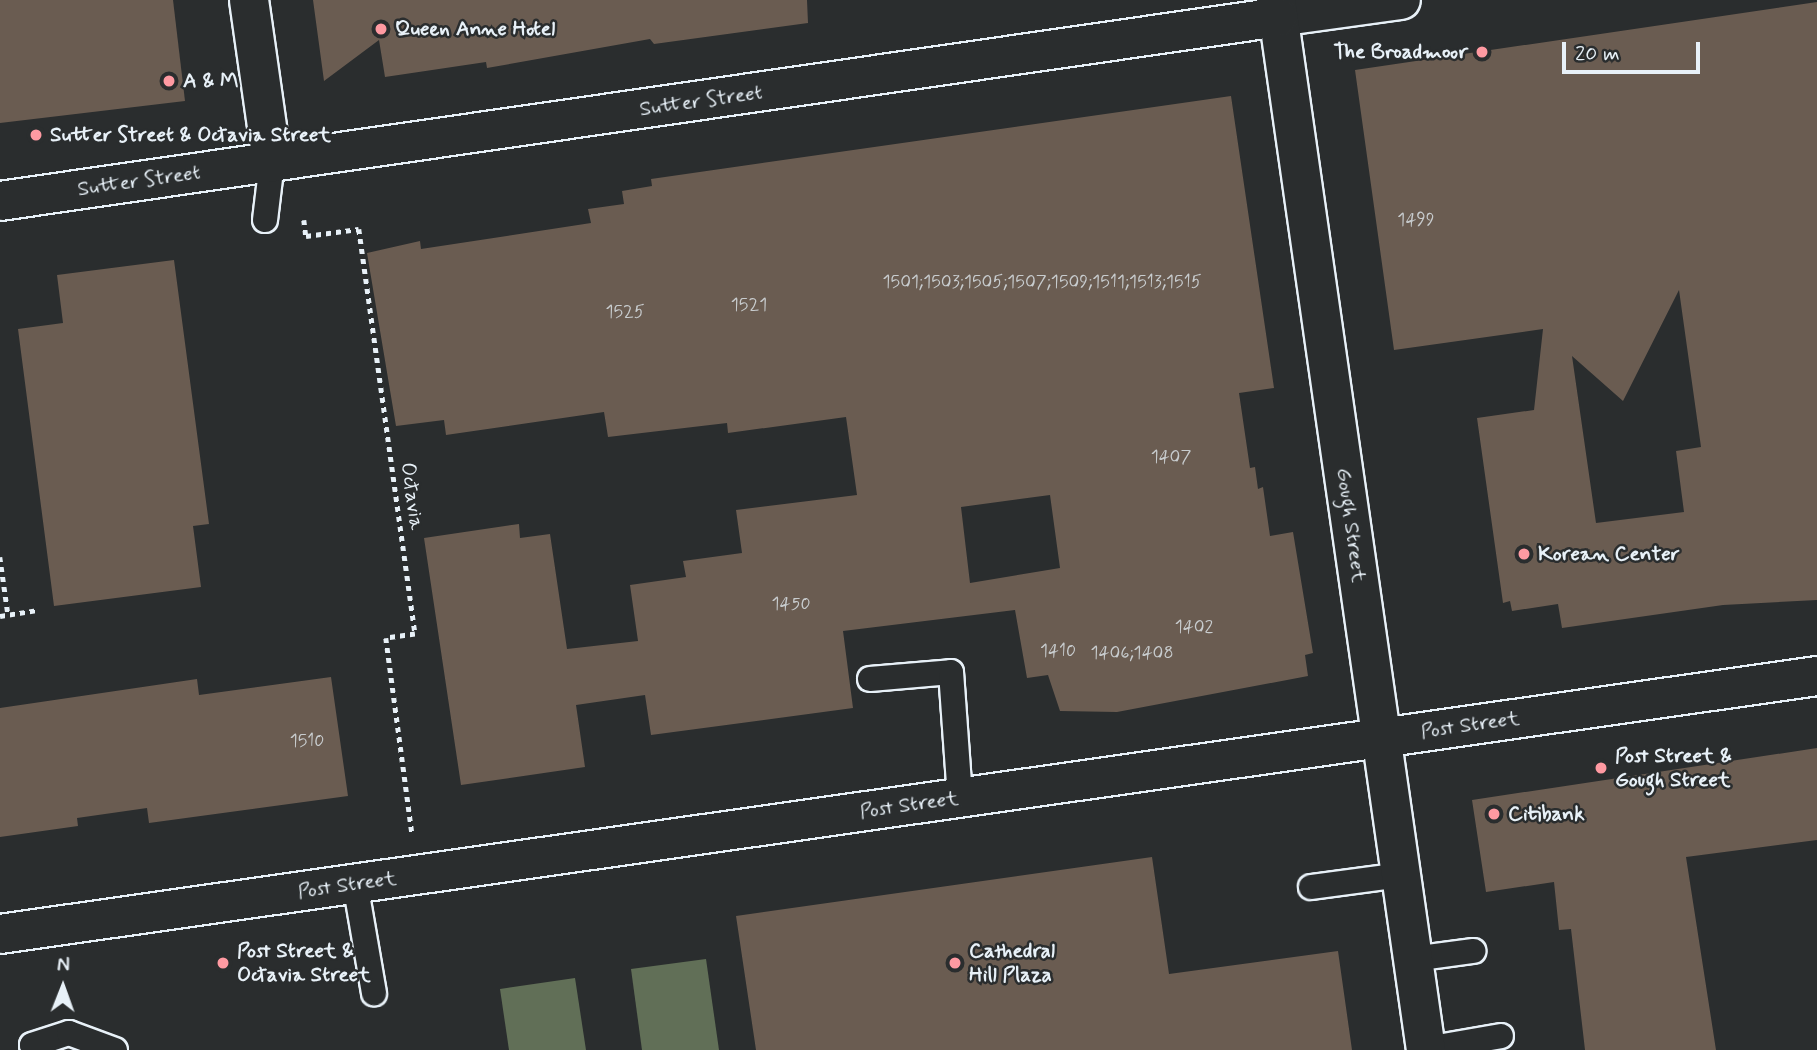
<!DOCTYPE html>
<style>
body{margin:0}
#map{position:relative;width:1817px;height:1050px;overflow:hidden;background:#2a2d2e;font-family:Mynerve,sans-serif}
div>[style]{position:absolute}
.green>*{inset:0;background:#616f57}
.building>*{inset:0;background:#6a5c51}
.path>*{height:4.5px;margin-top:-2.25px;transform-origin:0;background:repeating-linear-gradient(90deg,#e8f1f8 0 5px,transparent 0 10px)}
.roads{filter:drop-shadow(2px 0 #e8f1f8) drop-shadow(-2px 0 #e8f1f8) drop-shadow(0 2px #e8f1f8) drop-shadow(0 -2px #e8f1f8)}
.lane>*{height:24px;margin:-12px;padding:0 12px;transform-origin:12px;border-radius:12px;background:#2a2d2e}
.street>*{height:38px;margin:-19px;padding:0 19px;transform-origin:19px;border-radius:19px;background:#2a2d2e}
.secondary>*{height:38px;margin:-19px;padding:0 19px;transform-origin:19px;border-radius:19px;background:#2a2d2e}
.dots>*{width:19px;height:19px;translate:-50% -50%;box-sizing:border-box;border:4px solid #2a2d2e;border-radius:50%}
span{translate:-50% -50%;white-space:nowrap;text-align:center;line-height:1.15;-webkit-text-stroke:5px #2a2d2e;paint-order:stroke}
.number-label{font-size:18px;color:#c8ccce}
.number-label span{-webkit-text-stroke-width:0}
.poi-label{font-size:21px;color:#e8f1f8;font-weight:700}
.left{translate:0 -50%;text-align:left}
.right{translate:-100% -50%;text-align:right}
.street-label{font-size:21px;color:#e8f1f8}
.north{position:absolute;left:28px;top:952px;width:70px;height:70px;-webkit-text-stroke:5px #2a2d2e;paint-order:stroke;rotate:1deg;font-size:19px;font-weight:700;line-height:28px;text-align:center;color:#e8f1f8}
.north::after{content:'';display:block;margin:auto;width:24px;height:32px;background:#e8f1f8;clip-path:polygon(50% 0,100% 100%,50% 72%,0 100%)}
.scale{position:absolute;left:1562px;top:42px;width:138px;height:32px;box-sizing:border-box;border:4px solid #e8f1f8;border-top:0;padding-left:9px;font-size:21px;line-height:24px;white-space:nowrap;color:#e8f1f8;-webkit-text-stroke:5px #2a2d2e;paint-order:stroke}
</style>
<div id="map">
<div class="green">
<i style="clip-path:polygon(706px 959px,719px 1050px,642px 1050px,631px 969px)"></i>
<i style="clip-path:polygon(575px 978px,586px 1050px,509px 1050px,500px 989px)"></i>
</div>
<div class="building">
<i style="clip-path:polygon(0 0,173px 0,185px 101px,0 123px)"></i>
<i style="clip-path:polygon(313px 0,807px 0,808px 23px,654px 44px,650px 39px,487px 68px,486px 62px,385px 77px,379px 40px,324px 81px)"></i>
<i style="clip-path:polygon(evenodd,1817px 2px,1817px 600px,1723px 605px,1562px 628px,1558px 604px,1512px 611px,1510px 601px,1503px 603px,1477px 418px,1534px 410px,1543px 329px,1394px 350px,1355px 70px,1817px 2px,1679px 290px,1701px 447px,1676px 451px,1684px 512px,1596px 523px,1572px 356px,1623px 401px,1679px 290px)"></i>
<i style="clip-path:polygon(evenodd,1231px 96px,1274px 388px,1239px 393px,1250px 468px,1255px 467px,1258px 489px,1263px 487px,1270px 536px,1293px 532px,1313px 653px,1305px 655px,1308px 676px,1117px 712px,1060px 711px,1048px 675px,1027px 678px,1015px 610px,843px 631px,853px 708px,651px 735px,645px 695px,576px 705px,585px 767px,461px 785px,424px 538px,519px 524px,520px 538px,550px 534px,567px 649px,638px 641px,630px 585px,686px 577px,683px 561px,742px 553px,736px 510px,857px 495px,846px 417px,728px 433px,727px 423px,608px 437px,604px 412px,446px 435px,444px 420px,396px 426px,367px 253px,420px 241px,421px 249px,591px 223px,588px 209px,624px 204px,622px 191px,652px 186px,651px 179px,1231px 96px,1050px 495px,1060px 568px,970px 583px,961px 507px,1050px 495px)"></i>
<i style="clip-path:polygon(174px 260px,209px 524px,193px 526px,201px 587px,54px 606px,18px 329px,63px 323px,57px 275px)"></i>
<i style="clip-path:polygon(331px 677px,348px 796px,149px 823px,147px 808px,77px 818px,78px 826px,0 837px,0 708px,197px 679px,199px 695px)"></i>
<i style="clip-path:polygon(1817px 748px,1817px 840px,1686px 857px,1716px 1050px,1585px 1050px,1571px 929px,1559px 930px,1554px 882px,1486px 892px,1472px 800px)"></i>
<i style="clip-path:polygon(1152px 857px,1169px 974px,1338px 951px,1352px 1050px,756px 1050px,736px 916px)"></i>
</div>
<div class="path">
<i style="left:304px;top:220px;width:16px;rotate:83deg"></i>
<i style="left:306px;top:236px;width:53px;rotate:-7.5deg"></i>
<i style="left:359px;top:229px;width:409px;rotate:82.1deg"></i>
<i style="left:415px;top:634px;width:29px;rotate:172deg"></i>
<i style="left:386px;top:638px;width:196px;rotate:82.4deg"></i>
<i style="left:0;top:557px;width:58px;rotate:82deg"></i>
<i style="left:0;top:616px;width:39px;rotate:-9deg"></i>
</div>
<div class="roads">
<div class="lane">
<i style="left:265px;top:220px;width:58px;rotate:-83.1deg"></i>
<i style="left:870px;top:679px;width:81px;rotate:-4.9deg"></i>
<i style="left:951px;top:672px;width:126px;rotate:85.9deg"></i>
<i style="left:355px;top:883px;width:112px;rotate:80.2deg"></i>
<i style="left:1311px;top:887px;width:91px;rotate:-7.6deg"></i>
<i style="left:1413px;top:959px;width:61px;rotate:-7.6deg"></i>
<i style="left:1426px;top:1049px;width:76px;rotate:-9.8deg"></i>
<i style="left:34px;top:1050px;width:5px;rotate:-112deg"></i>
<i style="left:32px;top:1045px;width:39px;rotate:-18deg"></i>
<i style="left:69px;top:1033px;width:49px;rotate:20.3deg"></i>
</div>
<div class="street">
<i style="left:249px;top:0;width:164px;rotate:81.9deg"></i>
<i style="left:1278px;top:17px;width:124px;rotate:-7.9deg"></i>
</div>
<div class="secondary">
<i style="left:1276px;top:0;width:1061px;rotate:81.87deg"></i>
<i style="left:0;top:201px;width:1291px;rotate:-8.19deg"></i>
<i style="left:0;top:934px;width:1835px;rotate:-8.08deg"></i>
</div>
</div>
<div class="dots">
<i style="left:381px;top:29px;background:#ff9aa2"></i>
<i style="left:1482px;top:52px;background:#ff9aa2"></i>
<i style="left:169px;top:81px;background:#ff9aa2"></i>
<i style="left:36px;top:135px;background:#ff9aa2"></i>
<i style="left:1524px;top:554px;background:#ff9aa2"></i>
<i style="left:1601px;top:768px;background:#ff9aa2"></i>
<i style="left:1494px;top:814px;background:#ff9aa2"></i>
<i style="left:223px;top:963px;background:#ff9aa2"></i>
<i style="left:955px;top:963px;background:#ff9aa2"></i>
</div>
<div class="number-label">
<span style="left:1416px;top:220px">1499</span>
<span style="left:1042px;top:282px">1501;1503;1505;1507;1509;1511;1513;1515</span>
<span style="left:749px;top:305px">1521</span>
<span style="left:625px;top:312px">1525</span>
<span style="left:1171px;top:457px">1407</span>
<span style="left:791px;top:604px">1450</span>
<span style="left:1194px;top:627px">1402</span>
<span style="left:1058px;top:651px">1410</span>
<span style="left:1132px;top:653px">1406;1408</span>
<span style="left:307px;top:741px">1510</span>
</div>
<div class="poi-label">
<span class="left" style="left:395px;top:29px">Queen Anne Hotel</span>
<span class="right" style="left:1468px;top:52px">The Broadmoor</span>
<span class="left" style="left:183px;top:81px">A &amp; M</span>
<span class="left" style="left:50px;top:135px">Sutter Street &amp; Octavia Street</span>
<span class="left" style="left:1538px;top:554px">Korean Center</span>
<span class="left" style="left:1615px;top:768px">Post Street &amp;<br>Gough Street</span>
<span class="left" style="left:1508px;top:814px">Citibank</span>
<span class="left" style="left:237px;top:963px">Post Street &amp;<br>Octavia Street</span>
<span class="left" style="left:969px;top:963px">Cathedral<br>Hill Plaza</span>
</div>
<div class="street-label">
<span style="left:701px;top:101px;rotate:-8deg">Sutter Street</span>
<span style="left:139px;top:181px;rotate:-8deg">Sutter Street</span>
<span style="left:412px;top:496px;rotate:82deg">Octavia</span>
<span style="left:1351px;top:525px;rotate:82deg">Gough Street</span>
<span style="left:1470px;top:725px;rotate:-8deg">Post Street</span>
<span style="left:909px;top:805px;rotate:-8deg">Post Street</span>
<span style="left:347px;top:885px;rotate:-8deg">Post Street</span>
</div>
<div class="north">N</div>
<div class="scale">20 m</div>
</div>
